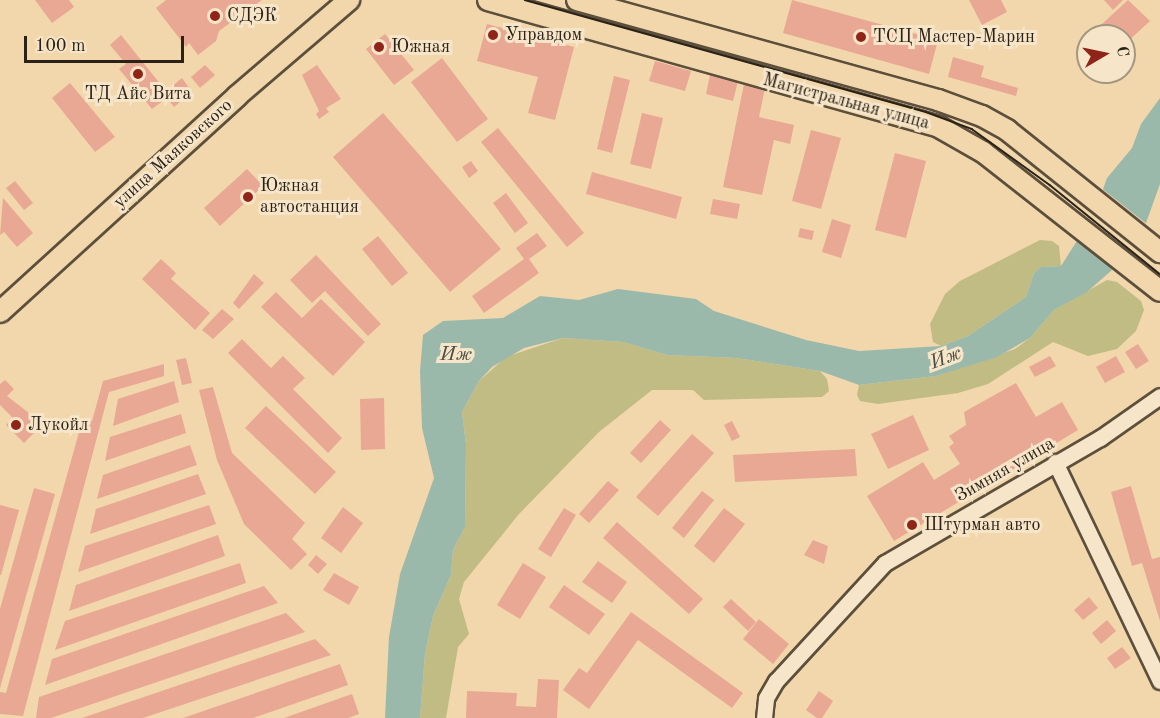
<!DOCTYPE html>
<meta charset="utf-8">
<style>
body{margin:0}
#map{position:relative;width:1160px;height:718px;overflow:hidden;background:#f1d7ab;font-family:"Old Standard TT",serif}
div>[style]{position:absolute}
.green>*{inset:0;background:#c1bc84}
.water>*{inset:0;background:#9bb9ab}
.pier>*{inset:0;background:#f1d7ab}
.building>*{inset:0;background:#e9a894}
.roads{filter:drop-shadow(2px 0 #5c4f3c) drop-shadow(-2px 0 #5c4f3c) drop-shadow(0 2px #5c4f3c) drop-shadow(0 -2px #5c4f3c)}
.minor>*{height:15px;margin:-7.5px;padding:0 7.5px;transform-origin:7.5px;border-radius:7.5px;background:#f6e5c8}
.major>*{height:20px;margin:-10px;padding:0 10px;transform-origin:10px;border-radius:10px;background:#f1d7ab}
.tram>*{height:1.5px;margin:-0.75px;padding:0 0.75px;transform-origin:0.75px;border-radius:0.75px;background:#2a2217}
.dots>*{width:16px;height:16px;translate:-50% -50%;box-sizing:border-box;border:3px solid #f6e5c8;border-radius:50%}
span{translate:-50% -50%;white-space:nowrap;text-align:center;line-height:1.15;-webkit-text-stroke:6px #f6e5c8;paint-order:stroke}
.poi-label{font-size:18px;color:#2a2217}
.left{translate:0 -50%;text-align:left}
.street-label{font-size:18px;color:#2a2217}
.water-label{font-size:20px;color:#4c4f43;font-style:italic}
.north{position:absolute;left:1076px;top:24px;width:60px;height:60px;box-sizing:border-box;background:#f6e5c8;border:2px solid #a49781;border-radius:50%;rotate:81deg;font-size:16px;font-weight:700;line-height:24px;text-align:center;color:#2a2217}
.north::after{content:'';display:block;margin:auto;width:21px;height:27px;background:#8f2418;clip-path:polygon(50% 0,100% 100%,50% 72%,0 100%)}
.scale{position:absolute;left:24px;top:36px;width:160px;height:27px;box-sizing:border-box;border:3px solid #2a2217;border-top:0;padding-left:8px;font-size:18px;line-height:21px;white-space:nowrap;color:#2a2217;-webkit-text-stroke:4px #f6e5c8;paint-order:stroke}
</style>
<div id="map">
<div class="green">
<i style="clip-path:polygon(1040px 240px,1052px 241px,1059px 246px,1061px 266px,1041px 267px,1034px 273px,1026px 297px,968px 336px,941px 346px,933px 342px,930px 324px,945px 294px,960px 281px)"></i>
<i style="clip-path:polygon(1107px 280px,1117px 282px,1141px 301px,1144px 310px,1136px 331px,1117px 349px,1088px 356px,1053px 342px,988px 384px,958px 393px,878px 404px,860px 401px,857px 395px,859px 385px,936px 376px,1015px 349px,1030px 338px,1054px 310px)"></i>
<i style="clip-path:polygon(563px 338px,623px 342px,667px 355px,736px 358px,820px 371px,827px 379px,829px 391px,822px 397px,704px 400px,693px 390px,652px 390px,599px 432px,519px 514px,464px 582px,459px 599px,469px 634px,458px 647px,446px 718px,420px 718px,425px 654px,433px 616px,451px 575px,453px 550px,465px 527px,466px 444px,462px 412px,479px 381px,506px 357px)"></i>
</div>
<div class="water">
<i style="clip-path:polygon(1160px 98px,1160px 184px,1137px 248px,1087px 292px,1054px 310px,1030px 338px,997px 357px,936px 376px,859px 385px,820px 371px,736px 358px,667px 355px,623px 342px,563px 338px,524px 348px,492px 367px,479px 381px,462px 412px,466px 444px,465px 527px,453px 550px,451px 575px,433px 616px,425px 654px,420px 718px,385px 718px,389px 637px,400px 574px,434px 478px,422px 428px,420px 371px,423px 335px,443px 321px,503px 318px,540px 296px,579px 300px,618px 289px,696px 299px,714px 311px,806px 340px,859px 351px,941px 346px,968px 336px,1026px 297px,1034px 273px,1041px 267px,1061px 266px,1094px 214px,1107px 178px,1132px 148px,1141px 124px)"></i>
</div>
<div class="pier">
<i style="clip-path:polygon(1100px 187px,1148px 225px,1139px 250px,1119px 269px,1078px 237px)"></i>
</div>
<div class="building">
<i style="clip-path:polygon(35px 0,69px 0,74px 7px,52px 23px)"></i>
<i style="clip-path:polygon(166px 0,262px 0,219px 31px,216px 41px,198px 55px,189px 43px,186px 47px,156px 8px)"></i>
<i style="clip-path:polygon(792px 0,938px 40px,929px 74px,783px 33px)"></i>
<i style="clip-path:polygon(969px 0,1001px 0,1007px 12px,982px 25px)"></i>
<i style="clip-path:polygon(1104px 0,1123px 0,1113px 10px)"></i>
<i style="clip-path:polygon(1128px 0,1150px 21px,1124px 45px,1124px 36px,1089px 36px)"></i>
<i style="clip-path:polygon(487px 24px,574px 47px,555px 120px,528px 113px,538px 77px,477px 61px)"></i>
<i style="clip-path:polygon(385px 34px,414px 70px,394px 85px,366px 49px)"></i>
<i style="clip-path:polygon(121px 35px,166px 91px,182px 78px,192px 92px,174px 107px,167px 98px,152px 109px,119px 69px,126px 64px,110px 45px)"></i>
<i style="clip-path:polygon(953px 57px,984px 66px,981px 77px,1018px 88px,1016px 96px,948px 77px)"></i>
<i style="clip-path:polygon(442px 58px,488px 119px,457px 142px,411px 82px)"></i>
<i style="clip-path:polygon(655px 61px,691px 71px,685px 91px,649px 81px)"></i>
<i style="clip-path:polygon(205px 65px,215px 75px,200px 88px,191px 77px)"></i>
<i style="clip-path:polygon(317px 65px,341px 99px,326px 108px,329px 112px,319px 119px,316px 114px,319px 111px,302px 75px)"></i>
<i style="clip-path:polygon(710px 75px,738px 81px,733px 101px,706px 94px)"></i>
<i style="clip-path:polygon(614px 76px,630px 80px,612px 153px,597px 149px)"></i>
<i style="clip-path:polygon(70px 83px,115px 137px,95px 152px,52px 98px)"></i>
<i style="clip-path:polygon(744px 84px,765px 88px,759px 117px,794px 125px,790px 144px,774px 140px,762px 195px,723px 187px)"></i>
<i style="clip-path:polygon(383px 113px,501px 249px,450px 292px,333px 157px)"></i>
<i style="clip-path:polygon(642px 113px,663px 118px,651px 169px,630px 164px)"></i>
<i style="clip-path:polygon(498px 128px,584px 233px,567px 247px,481px 142px)"></i>
<i style="clip-path:polygon(811px 130px,841px 138px,821px 209px,792px 201px)"></i>
<i style="clip-path:polygon(895px 153px,926px 161px,906px 238px,875px 230px)"></i>
<i style="clip-path:polygon(471px 161px,478px 171px,469px 178px,462px 167px)"></i>
<i style="clip-path:polygon(247px 169px,263px 186px,220px 226px,204px 208px)"></i>
<i style="clip-path:polygon(592px 172px,682px 197px,676px 219px,586px 194px)"></i>
<i style="clip-path:polygon(15px 181px,33px 203px,24px 210px,6px 188px)"></i>
<i style="clip-path:polygon(506px 193px,528px 223px,515px 233px,493px 203px)"></i>
<i style="clip-path:polygon(3px 198px,33px 233px,17px 247px,4px 232px,0 235px)"></i>
<i style="clip-path:polygon(713px 199px,740px 204px,737px 219px,710px 214px)"></i>
<i style="clip-path:polygon(832px 219px,851px 225px,841px 258px,822px 252px)"></i>
<i style="clip-path:polygon(800px 228px,814px 231px,812px 240px,798px 237px)"></i>
<i style="clip-path:polygon(537px 233px,547px 246px,529px 259px,539px 273px,484px 313px,472px 296px,524px 259px,516px 248px)"></i>
<i style="clip-path:polygon(378px 236px,408px 273px,392px 286px,362px 249px)"></i>
<i style="clip-path:polygon(316px 255px,381px 324px,368px 336px,325px 291px,312px 303px,290px 280px)"></i>
<i style="clip-path:polygon(161px 259px,176px 273px,171px 279px,210px 313px,195px 330px,142px 279px)"></i>
<i style="clip-path:polygon(254px 274px,264px 283px,239px 309px,233px 303px)"></i>
<i style="clip-path:polygon(276px 292px,302px 318px,321px 299px,365px 342px,333px 376px,261px 307px)"></i>
<i style="clip-path:polygon(222px 309px,234px 319px,213px 339px,202px 330px)"></i>
<i style="clip-path:polygon(242px 339px,271px 368px,283px 356px,305px 378px,293px 389px,342px 438px,328px 453px,228px 353px)"></i>
<i style="clip-path:polygon(1138px 344px,1149px 361px,1136px 369px,1125px 352px)"></i>
<i style="clip-path:polygon(1050px 356px,1056px 366px,1035px 377px,1029px 367px)"></i>
<i style="clip-path:polygon(1116px 356px,1125px 372px,1105px 383px,1096px 367px)"></i>
<i style="clip-path:polygon(186px 358px,192px 383px,182px 385px,176px 360px)"></i>
<i style="clip-path:polygon(164px 364px,164px 376px,109px 392px,23px 716px,0 714px,0 692px,6px 693px,83px 418px,92px 421px,103px 381px)"></i>
<i style="clip-path:polygon(5px 380px,14px 389px,7px 396px,43px 424px,24px 443px,6px 425px,13px 418px,0 405px,0 384px)"></i>
<i style="clip-path:polygon(174px 381px,179px 402px,113px 426px,118px 399px)"></i>
<i style="clip-path:polygon(1016px 383px,1036px 417px,1062px 402px,1078px 430px,894px 541px,867px 496px,923px 462px,934px 480px,960px 464px,949px 447px,954px 443px,949px 436px,966px 425px,964px 412px)"></i>
<i style="clip-path:polygon(213px 387px,232px 453px,305px 523px,292px 539px,307px 554px,291px 570px,244px 524px,217px 460px,199px 390px)"></i>
<i style="clip-path:polygon(384px 398px,385px 449px,361px 450px,360px 399px)"></i>
<i style="clip-path:polygon(266px 406px,336px 472px,315px 494px,245px 428px)"></i>
<i style="clip-path:polygon(181px 414px,186px 433px,105px 461px,110px 437px)"></i>
<i style="clip-path:polygon(913px 415px,929px 450px,888px 469px,871px 434px)"></i>
<i style="clip-path:polygon(660px 420px,671px 430px,641px 463px,630px 453px)"></i>
<i style="clip-path:polygon(732px 421px,740px 437px,732px 441px,724px 425px)"></i>
<i style="clip-path:polygon(692px 434px,714px 453px,658px 516px,636px 497px)"></i>
<i style="clip-path:polygon(190px 445px,197px 465px,97px 499px,103px 475px)"></i>
<i style="clip-path:polygon(855px 449px,857px 476px,735px 482px,733px 455px)"></i>
<i style="clip-path:polygon(198px 474px,206px 494px,90px 534px,96px 509px)"></i>
<i style="clip-path:polygon(608px 481px,619px 490px,589px 523px,579px 514px)"></i>
<i style="clip-path:polygon(1131px 486px,1152px 559px,1160px 557px,1160px 621px,1142px 563px,1132px 566px,1111px 492px)"></i>
<i style="clip-path:polygon(34px 488px,55px 494px,0 688px,0 609px)"></i>
<i style="clip-path:polygon(702px 491px,714px 500px,684px 538px,672px 528px)"></i>
<i style="clip-path:polygon(0 505px,19px 510px,1px 575px,0 575px)"></i>
<i style="clip-path:polygon(209px 505px,216px 524px,78px 572px,85px 546px)"></i>
<i style="clip-path:polygon(343px 507px,363px 523px,341px 553px,321px 538px)"></i>
<i style="clip-path:polygon(564px 508px,576px 515px,551px 557px,538px 549px)"></i>
<i style="clip-path:polygon(724px 508px,745px 524px,714px 563px,694px 546px)"></i>
<i style="clip-path:polygon(617px 522px,703px 599px,689px 614px,603px 538px)"></i>
<i style="clip-path:polygon(218px 535px,225px 556px,69px 611px,76px 585px)"></i>
<i style="clip-path:polygon(813px 540px,828px 546px,824px 564px,804px 555px)"></i>
<i style="clip-path:polygon(316px 555px,327px 564px,318px 574px,308px 565px)"></i>
<i style="clip-path:polygon(598px 561px,627px 582px,612px 603px,582px 582px)"></i>
<i style="clip-path:polygon(240px 563px,246px 583px,55px 650px,65px 621px)"></i>
<i style="clip-path:polygon(523px 563px,546px 577px,520px 619px,497px 605px)"></i>
<i style="clip-path:polygon(334px 573px,359px 587px,349px 605px,323px 590px)"></i>
<i style="clip-path:polygon(564px 585px,605px 614px,589px 635px,549px 607px)"></i>
<i style="clip-path:polygon(264px 586px,278px 603px,45px 685px,52px 659px)"></i>
<i style="clip-path:polygon(1089px 597px,1098px 608px,1083px 620px,1074px 610px)"></i>
<i style="clip-path:polygon(731px 599px,756px 622px,748px 631px,723px 607px)"></i>
<i style="clip-path:polygon(631px 612px,743px 693px,732px 708px,638px 640px,589px 709px,563px 690px,579px 668px,587px 673px)"></i>
<i style="clip-path:polygon(286px 613px,305px 632px,51px 718px,36px 718px,39px 697px)"></i>
<i style="clip-path:polygon(759px 619px,789px 644px,773px 664px,743px 639px)"></i>
<i style="clip-path:polygon(1107px 620px,1116px 631px,1101px 644px,1092px 633px)"></i>
<i style="clip-path:polygon(315px 639px,331px 655px,143px 718px,82px 718px)"></i>
<i style="clip-path:polygon(1122px 647px,1131px 658px,1115px 669px,1107px 658px)"></i>
<i style="clip-path:polygon(340px 664px,348px 685px,253px 718px,183px 718px)"></i>
<i style="clip-path:polygon(538px 679px,559px 680px,557px 718px,466px 718px,467px 691px,517px 693px,516px 706px,536px 707px)"></i>
<i style="clip-path:polygon(819px 691px,833px 701px,822px 718px,817px 718px,806px 710px)"></i>
<i style="clip-path:polygon(352px 694px,359px 714px,348px 718px,284px 718px)"></i>
</div>
<div class="roads">
<div class="minor">
<i style="left:1055px;top:462px;width:243px;rotate:64.4deg"></i>
<i style="left:764px;top:718px;width:20px;rotate:-84deg"></i>
<i style="left:766px;top:698px;width:20px;rotate:-60deg"></i>
<i style="left:776px;top:681px;width:161px;rotate:-47.3deg"></i>
<i style="left:885px;top:563px;width:249px;rotate:-30.2deg"></i>
<i style="left:1100px;top:438px;width:73px;rotate:-35deg"></i>
</div>
<div class="major">
<i style="left:488px;top:0;width:469px;rotate:15.7deg"></i>
<i style="left:939px;top:127px;width:51px;rotate:29.6deg"></i>
<i style="left:983px;top:152px;width:225px;rotate:38.1deg"></i>
<i style="left:577px;top:0;width:375px;rotate:15.5deg"></i>
<i style="left:938px;top:100px;width:47px;rotate:20deg"></i>
<i style="left:982px;top:116px;width:29px;rotate:29deg"></i>
<i style="left:1007px;top:130px;width:196px;rotate:38.6deg"></i>
<i style="left:0;top:312px;width:321px;rotate:-42.3deg"></i>
<i style="left:237px;top:96px;width:148px;rotate:-40.6deg"></i>
</div>
</div>
<div class="tram">
<i style="left:525px;top:0;width:416px;rotate:15.6deg"></i>
<i style="left:926px;top:112px;width:49px;rotate:20.3deg"></i>
<i style="left:972px;top:129px;width:96px;rotate:35.7deg"></i>
<i style="left:1050px;top:185px;width:141px;rotate:39deg"></i>
</div>
<div class="dots">
<i style="left:215px;top:16px;background:#8f2418"></i>
<i style="left:493px;top:35px;background:#8f2418"></i>
<i style="left:861px;top:37px;background:#8f2418"></i>
<i style="left:379px;top:47px;background:#8f2418"></i>
<i style="left:138px;top:74px;background:#8f2418"></i>
<i style="left:248px;top:197px;background:#8f2418"></i>
<i style="left:16px;top:425px;background:#8f2418"></i>
<i style="left:912px;top:525px;background:#8f2418"></i>
</div>
<div class="poi-label">
<span class="left" style="left:227px;top:16px">СДЭК</span>
<span class="left" style="left:505px;top:35px">Управдом</span>
<span class="left" style="left:873px;top:37px">ТСЦ Мастер-Марин</span>
<span class="left" style="left:391px;top:47px">Южная</span>
<span style="left:138px;top:94px">ТД Айс Вита</span>
<span class="left" style="left:260px;top:197px">Южная<br>автостанция</span>
<span class="left" style="left:28px;top:425px">Лукойл</span>
<span class="left" style="left:924px;top:525px">Штурман авто</span>
</div>
<div class="street-label">
<span style="left:846px;top:102px;rotate:15deg">Магистральная улица</span>
<span style="left:173px;top:154px;rotate:-42deg">улица Маяковского</span>
<span style="left:1005px;top:470px;rotate:-30deg">Зимняя улица</span>
</div>
<div class="water-label">
<span style="left:456px;top:355px">Иж</span>
<span style="left:946px;top:359px;rotate:-21deg">Иж</span>
</div>
<div class="north">С</div>
<div class="scale">100 m</div>
</div>
